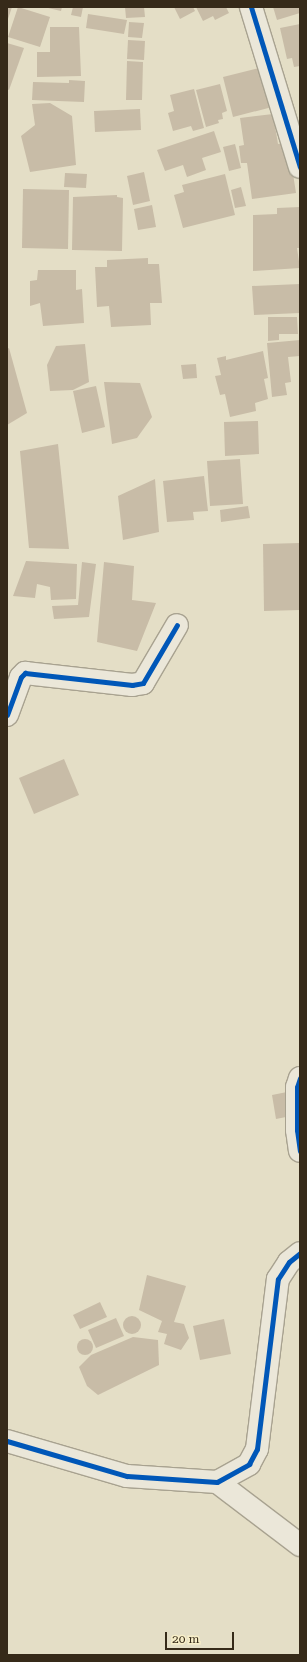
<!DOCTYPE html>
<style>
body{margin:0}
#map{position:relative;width:307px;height:1662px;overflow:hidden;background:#e4dec6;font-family:"Roboto Serif",serif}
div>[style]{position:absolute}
.building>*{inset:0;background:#c8bca7}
.round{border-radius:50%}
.roads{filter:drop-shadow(1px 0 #a8a290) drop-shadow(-1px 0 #a8a290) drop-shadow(0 1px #a8a290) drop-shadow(0 -1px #a8a290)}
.street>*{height:22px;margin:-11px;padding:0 11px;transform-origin:11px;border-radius:11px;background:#ebe7d9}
.cycleway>*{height:5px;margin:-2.5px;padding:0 2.5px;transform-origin:2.5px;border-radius:2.5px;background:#0057b8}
span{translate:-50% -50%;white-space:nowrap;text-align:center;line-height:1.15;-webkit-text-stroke:4px #f8efc9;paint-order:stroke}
.frame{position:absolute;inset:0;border:8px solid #362a19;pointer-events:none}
.scale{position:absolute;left:165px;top:1632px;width:69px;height:18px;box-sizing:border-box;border:2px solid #362a19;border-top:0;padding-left:5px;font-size:12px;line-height:14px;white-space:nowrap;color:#362a19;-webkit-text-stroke:3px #f8efc9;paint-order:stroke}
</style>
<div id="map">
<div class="building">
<i style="clip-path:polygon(7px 7px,12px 7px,7px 22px)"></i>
<i style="clip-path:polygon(18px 7px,50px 17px,40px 47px,8px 37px)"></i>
<i style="clip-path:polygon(44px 7px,62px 7px,61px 11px)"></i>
<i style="clip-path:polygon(73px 7px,83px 7px,81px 17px,71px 15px)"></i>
<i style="clip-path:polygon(125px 7px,144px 7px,145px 17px,126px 18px)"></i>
<i style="clip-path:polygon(174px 7px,193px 7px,195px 11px,180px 19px)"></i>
<i style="clip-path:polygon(196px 7px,226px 7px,229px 13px,215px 20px,213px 16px,203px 21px)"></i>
<i style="clip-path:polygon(273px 7px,300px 7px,300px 13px,277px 20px)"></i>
<i style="clip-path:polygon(88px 14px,127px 20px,124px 34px,86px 28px)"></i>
<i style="clip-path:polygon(129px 22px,144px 23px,142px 38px,128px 37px)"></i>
<i style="clip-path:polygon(300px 24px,300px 66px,294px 67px,292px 58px,287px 59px,280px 28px)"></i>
<i style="clip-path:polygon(50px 27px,79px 27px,81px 76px,37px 77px,37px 52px,50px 52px)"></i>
<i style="clip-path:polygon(128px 40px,145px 41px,144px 60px,127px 59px)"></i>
<i style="clip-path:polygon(7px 43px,24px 48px,9px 90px,7px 89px)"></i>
<i style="clip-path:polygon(127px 61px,143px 62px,142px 100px,126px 100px)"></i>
<i style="clip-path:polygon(267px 66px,276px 106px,233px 117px,223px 77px)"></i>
<i style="clip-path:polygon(69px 80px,85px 81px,84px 102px,32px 100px,33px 82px,69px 83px)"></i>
<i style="clip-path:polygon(220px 84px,227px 111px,222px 113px,223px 119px,218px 120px,219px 123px,206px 127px,196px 90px)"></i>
<i style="clip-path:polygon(194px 89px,204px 128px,193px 131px,191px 126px,173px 131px,168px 113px,174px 111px,170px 95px)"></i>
<i style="clip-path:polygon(50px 103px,72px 116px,76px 165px,30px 172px,21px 136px,35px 125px,32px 104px)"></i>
<i style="clip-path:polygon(140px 109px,141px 130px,95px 132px,94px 111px)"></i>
<i style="clip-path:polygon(273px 114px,278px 144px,288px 142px,296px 193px,252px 199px,247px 163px,241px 163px,239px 146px,244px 145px,240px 118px)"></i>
<i style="clip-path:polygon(214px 131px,221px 152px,202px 158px,206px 170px,187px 177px,183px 165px,165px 171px,157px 150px)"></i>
<i style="clip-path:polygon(235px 144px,241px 168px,229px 171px,223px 147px)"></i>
<i style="clip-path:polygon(144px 172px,150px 201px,133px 205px,127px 176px)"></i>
<i style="clip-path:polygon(65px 173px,87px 174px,86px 188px,64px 187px)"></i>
<i style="clip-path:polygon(225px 174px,235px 215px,183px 228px,174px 195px,184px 192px,182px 185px)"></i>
<i style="clip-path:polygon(241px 187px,246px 206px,235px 208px,231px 190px)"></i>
<i style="clip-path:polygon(23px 189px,69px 190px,68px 249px,22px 248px)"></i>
<i style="clip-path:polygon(117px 195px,117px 197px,123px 198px,122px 251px,72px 250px,73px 197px)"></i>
<i style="clip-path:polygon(152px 205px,156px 227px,138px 230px,134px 209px)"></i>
<i style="clip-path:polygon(300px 207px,300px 248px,297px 248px,300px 268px,253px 271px,253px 215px,277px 214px,277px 208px)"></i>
<i style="clip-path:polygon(148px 258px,148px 264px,159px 264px,162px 303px,150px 303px,151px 325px,111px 327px,109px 306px,97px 307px,95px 267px,107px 267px,107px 260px)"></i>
<i style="clip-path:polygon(38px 270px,76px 270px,76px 290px,82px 289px,84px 323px,43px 326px,40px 303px,30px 306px,30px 281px,37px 280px)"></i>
<i style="clip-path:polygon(300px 284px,300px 313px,254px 315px,252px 286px)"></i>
<i style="clip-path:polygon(268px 317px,297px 317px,298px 334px,279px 334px,279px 340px,268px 341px)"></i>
<i style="clip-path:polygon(300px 340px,300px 356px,288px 357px,291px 382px,285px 383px,287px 395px,272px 397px,267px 343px)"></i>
<i style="clip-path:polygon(85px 344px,89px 382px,73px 390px,50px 391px,47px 365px,56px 346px)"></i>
<i style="clip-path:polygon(9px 348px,27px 413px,7px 425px,7px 349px)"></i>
<i style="clip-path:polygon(263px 351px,268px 378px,264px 379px,268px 399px,255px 403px,256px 411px,230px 417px,225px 394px,220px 395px,215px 376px,221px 375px,217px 358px,226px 356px,226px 360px)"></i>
<i style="clip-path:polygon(196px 364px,197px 378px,183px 379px,181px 365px)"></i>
<i style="clip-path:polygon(104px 382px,140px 383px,152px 417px,137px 438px,112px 444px)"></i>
<i style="clip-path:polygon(96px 386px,105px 427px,82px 433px,73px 391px)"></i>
<i style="clip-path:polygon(258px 421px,259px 454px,225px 456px,224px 422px)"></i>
<i style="clip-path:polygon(58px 444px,69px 549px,29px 548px,20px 451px)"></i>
<i style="clip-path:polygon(240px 459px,243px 504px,210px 506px,207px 461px)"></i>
<i style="clip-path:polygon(204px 476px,208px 511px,193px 512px,194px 520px,167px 522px,163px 481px)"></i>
<i style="clip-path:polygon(155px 479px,159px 532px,123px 540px,118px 496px)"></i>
<i style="clip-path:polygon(248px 506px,250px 518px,221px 522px,220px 510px)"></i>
<i style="clip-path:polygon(300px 543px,300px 610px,264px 611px,263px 544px)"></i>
<i style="clip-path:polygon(26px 561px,77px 564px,76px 599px,51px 600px,50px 587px,37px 584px,35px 598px,13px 596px)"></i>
<i style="clip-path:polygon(82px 562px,96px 564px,89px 617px,54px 619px,52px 606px,78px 605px)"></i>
<i style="clip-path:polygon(104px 562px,134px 566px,132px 600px,156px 603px,137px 651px,97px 642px)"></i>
<i style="clip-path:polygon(64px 759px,79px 795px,34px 814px,19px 778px)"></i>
<i style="clip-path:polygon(287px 1092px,291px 1116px,276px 1119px,272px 1095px)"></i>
<i style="clip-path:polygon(147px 1275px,186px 1286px,174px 1322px,184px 1324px,189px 1338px,181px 1350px,164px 1344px,167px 1334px,158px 1332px,162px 1321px,139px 1310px)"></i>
<i style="clip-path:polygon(100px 1302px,107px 1317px,80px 1329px,73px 1315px)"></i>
<i class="round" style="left:123px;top:1316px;width:18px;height:18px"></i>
<i style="clip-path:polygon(116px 1318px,124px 1336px,96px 1348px,88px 1330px)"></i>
<i style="clip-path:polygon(224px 1319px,231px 1354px,200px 1360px,193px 1326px)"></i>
<i style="clip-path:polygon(133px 1337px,158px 1340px,159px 1365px,98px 1395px,87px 1386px,79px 1367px,91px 1355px)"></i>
<i class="round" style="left:77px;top:1339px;width:16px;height:16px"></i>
</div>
<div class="roads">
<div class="street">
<i style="left:251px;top:7px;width:167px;rotate:73deg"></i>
<i style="left:7px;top:715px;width:40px;rotate:-69.8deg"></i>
<i style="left:21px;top:677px;width:6px;rotate:-45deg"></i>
<i style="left:25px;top:673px;width:108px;rotate:6.4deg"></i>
<i style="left:132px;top:685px;width:11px;rotate:-10deg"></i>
<i style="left:143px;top:683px;width:67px;rotate:-59.6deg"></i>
<i style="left:300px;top:1078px;width:9px;rotate:108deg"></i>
<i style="left:297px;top:1087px;width:43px;rotate:90deg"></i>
<i style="left:297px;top:1130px;width:21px;rotate:82deg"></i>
<i style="left:7px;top:1441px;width:125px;rotate:16.3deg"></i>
<i style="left:127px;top:1476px;width:90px;rotate:3.8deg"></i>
<i style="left:217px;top:1482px;width:37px;rotate:-29deg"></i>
<i style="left:249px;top:1464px;width:17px;rotate:-62deg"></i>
<i style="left:257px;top:1449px;width:171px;rotate:-83deg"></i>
<i style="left:278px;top:1279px;width:20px;rotate:-57deg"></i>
<i style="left:289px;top:1262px;width:14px;rotate:-39deg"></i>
<i style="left:217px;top:1482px;width:104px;rotate:37.2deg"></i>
</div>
</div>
<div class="cycleway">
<i style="left:251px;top:7px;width:167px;rotate:73deg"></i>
<i style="left:7px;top:715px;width:40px;rotate:-69.8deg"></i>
<i style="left:21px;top:677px;width:6px;rotate:-45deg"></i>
<i style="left:25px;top:673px;width:108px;rotate:6.4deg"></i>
<i style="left:132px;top:685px;width:11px;rotate:-10deg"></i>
<i style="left:143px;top:683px;width:67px;rotate:-59.6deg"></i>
<i style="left:300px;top:1078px;width:9px;rotate:108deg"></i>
<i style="left:297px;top:1087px;width:43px;rotate:90deg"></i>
<i style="left:297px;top:1130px;width:21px;rotate:82deg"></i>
<i style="left:7px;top:1441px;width:125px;rotate:16.3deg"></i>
<i style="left:127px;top:1476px;width:90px;rotate:3.8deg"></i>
<i style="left:217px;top:1482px;width:37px;rotate:-29deg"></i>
<i style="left:249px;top:1464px;width:17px;rotate:-62deg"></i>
<i style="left:257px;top:1449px;width:171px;rotate:-83deg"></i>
<i style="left:278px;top:1279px;width:20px;rotate:-57deg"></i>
<i style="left:289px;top:1262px;width:14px;rotate:-39deg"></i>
</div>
<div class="frame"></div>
<div class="scale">20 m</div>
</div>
